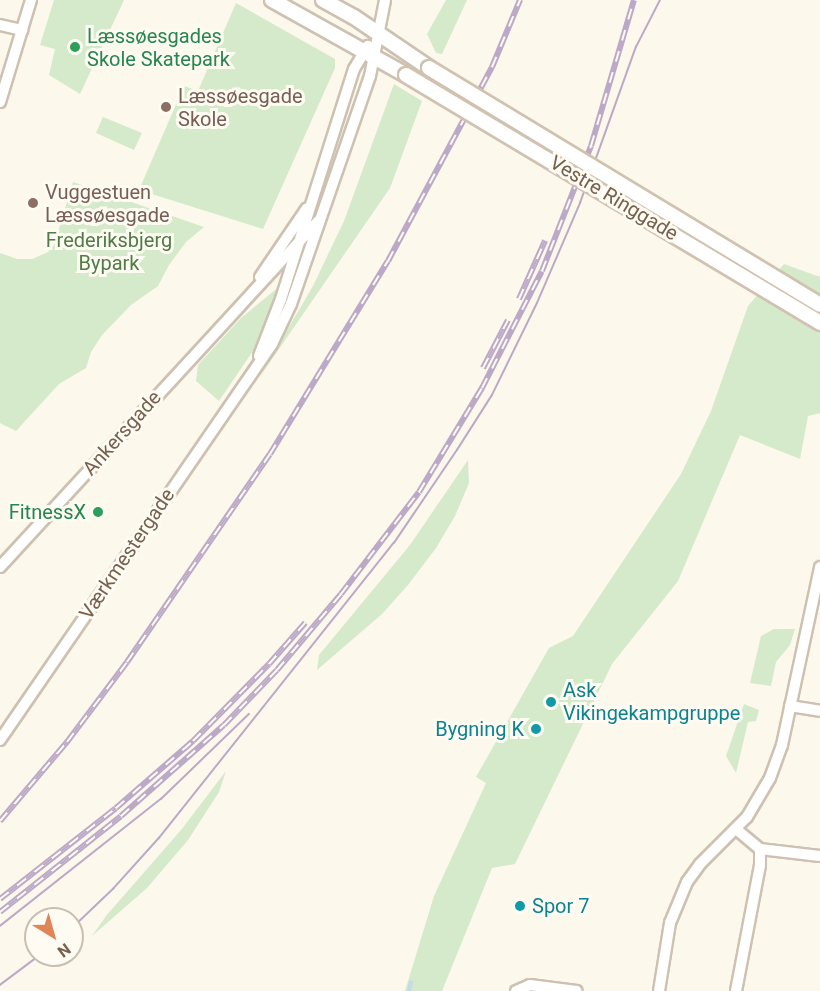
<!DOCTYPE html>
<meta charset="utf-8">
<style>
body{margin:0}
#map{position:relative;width:820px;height:991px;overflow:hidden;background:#fcf8ec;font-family:Roboto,sans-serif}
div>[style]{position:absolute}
.green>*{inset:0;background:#d4eaca}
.stream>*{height:4px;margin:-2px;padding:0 2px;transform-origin:2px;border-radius:2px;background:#c1dce6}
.roads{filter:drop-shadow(2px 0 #cec1b1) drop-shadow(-2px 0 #cec1b1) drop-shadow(0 2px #cec1b1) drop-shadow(0 -2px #cec1b1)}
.street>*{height:10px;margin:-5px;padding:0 5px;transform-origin:5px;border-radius:5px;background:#fff}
.secondary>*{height:14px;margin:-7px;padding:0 7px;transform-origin:7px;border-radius:7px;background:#fff}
.tram>*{height:1.5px;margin:-0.75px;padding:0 0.75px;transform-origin:0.75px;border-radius:0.75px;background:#bca9c7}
.rail>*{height:6px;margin-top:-3px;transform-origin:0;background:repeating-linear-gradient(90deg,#fefbf3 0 11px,#bca9c7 0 22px);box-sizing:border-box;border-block:2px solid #bca9c7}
.bridges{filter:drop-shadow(2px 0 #d1c2af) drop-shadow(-2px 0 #d1c2af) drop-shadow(0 2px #d1c2af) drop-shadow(0 -2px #d1c2af)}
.secondary-bridge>*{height:14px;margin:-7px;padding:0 7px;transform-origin:7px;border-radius:7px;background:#fff}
.dots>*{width:16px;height:16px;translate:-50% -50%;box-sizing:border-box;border:3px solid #fefbf3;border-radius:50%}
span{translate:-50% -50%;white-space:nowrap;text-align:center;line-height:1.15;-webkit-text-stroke:6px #fefbf3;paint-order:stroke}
.leisure-label{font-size:20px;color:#27864d}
.left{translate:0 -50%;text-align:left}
.right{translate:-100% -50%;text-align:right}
.education-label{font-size:20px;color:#785e54}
.street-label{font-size:20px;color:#77624f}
.park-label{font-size:20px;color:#517c47}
.culture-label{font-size:20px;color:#0d838f}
.north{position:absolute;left:24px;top:907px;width:60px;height:60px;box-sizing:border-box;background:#fefbf3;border:2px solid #c8beb1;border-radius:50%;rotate:143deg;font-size:16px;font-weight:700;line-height:24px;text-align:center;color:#77624f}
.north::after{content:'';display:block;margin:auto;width:21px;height:27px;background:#df8558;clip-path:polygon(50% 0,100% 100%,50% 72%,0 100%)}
</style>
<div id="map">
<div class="green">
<i style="clip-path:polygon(54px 0,124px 0,80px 94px,49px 75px,55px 49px,40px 45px)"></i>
<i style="clip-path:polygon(446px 0,467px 0,442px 54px,436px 53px,427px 34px)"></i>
<i style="clip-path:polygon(236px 3px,335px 59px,335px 68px,263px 229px,139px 190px,184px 86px,198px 91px)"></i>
<i style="clip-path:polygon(394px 84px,422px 101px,390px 188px,259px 378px,313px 286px,344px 221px)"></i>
<i style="clip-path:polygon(103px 117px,142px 133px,134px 150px,96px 133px)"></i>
<i style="clip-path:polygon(73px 182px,204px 227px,186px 242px,169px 265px,158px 286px,131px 305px,102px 335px,91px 352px,86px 368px,59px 384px,16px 431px,0 423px,0 253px,17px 259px,32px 259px,48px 252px,54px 245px)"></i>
<i style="clip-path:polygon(784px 264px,820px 277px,820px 413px,808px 416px,800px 459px,740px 435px,678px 581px,612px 664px,515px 864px,492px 868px,442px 991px,405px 991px,434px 896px,486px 783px,476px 777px,549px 648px,573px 636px,681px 474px,711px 411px,748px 306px)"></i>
<i style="clip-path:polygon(281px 285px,255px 348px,219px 401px,196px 381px,198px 365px,241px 318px)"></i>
<i style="clip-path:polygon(468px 460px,469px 483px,455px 516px,436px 548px,408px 585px,382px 614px,317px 670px,319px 655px,410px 545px)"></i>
<i style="clip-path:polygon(774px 629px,795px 629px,790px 645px,776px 662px,771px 686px,750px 683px,761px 636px)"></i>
<i style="clip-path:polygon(744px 704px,759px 710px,756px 721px,748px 722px,736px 773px,726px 756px)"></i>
<i style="clip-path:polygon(226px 771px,219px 792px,188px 840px,147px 888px,92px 936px,106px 916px,181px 830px)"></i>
</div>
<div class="stream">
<i style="left:409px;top:991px;width:9px;rotate:-77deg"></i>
</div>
<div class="roads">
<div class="street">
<i style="left:0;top:25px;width:23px;rotate:13deg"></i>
<i style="left:0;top:102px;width:107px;rotate:-73.1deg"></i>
<i style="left:260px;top:277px;width:83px;rotate:-55.7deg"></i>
<i style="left:259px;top:356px;width:61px;rotate:-68.9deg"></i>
<i style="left:281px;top:299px;width:241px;rotate:-72.4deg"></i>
<i style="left:354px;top:69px;width:27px;rotate:-59deg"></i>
<i style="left:0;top:567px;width:470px;rotate:-47.4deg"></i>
<i style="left:790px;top:706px;width:30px;rotate:9deg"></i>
<i style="left:0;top:740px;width:480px;rotate:-55.5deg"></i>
<i style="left:272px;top:344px;width:44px;rotate:-64.6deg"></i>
<i style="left:291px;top:304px;width:241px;rotate:-70.9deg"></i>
<i style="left:370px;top:76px;width:77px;rotate:-78.8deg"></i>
<i style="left:736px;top:829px;width:31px;rotate:40deg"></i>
<i style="left:760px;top:849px;width:60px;rotate:6.7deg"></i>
<i style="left:516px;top:991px;width:15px;rotate:-23deg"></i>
<i style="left:530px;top:985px;width:47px;rotate:7.3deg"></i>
<i style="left:659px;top:991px;width:69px;rotate:-80.8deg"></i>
<i style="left:670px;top:923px;width:44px;rotate:-67.5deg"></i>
<i style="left:687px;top:882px;width:22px;rotate:-54deg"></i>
<i style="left:700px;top:864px;width:66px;rotate:-45deg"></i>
<i style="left:747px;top:817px;width:45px;rotate:-59.5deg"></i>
<i style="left:770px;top:778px;width:35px;rotate:-70deg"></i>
<i style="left:782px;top:745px;width:182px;rotate:-77.9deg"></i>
<i style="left:736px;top:991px;width:128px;rotate:-79.2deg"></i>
<i style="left:760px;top:865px;width:16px;rotate:-90deg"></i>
</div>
<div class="secondary">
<i style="left:272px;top:0;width:154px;rotate:29.2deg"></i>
<i style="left:323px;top:0;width:35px;rotate:29deg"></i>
<i style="left:354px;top:17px;width:91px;rotate:34.2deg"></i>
</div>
</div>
<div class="tram">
<i style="left:0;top:926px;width:205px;rotate:-38.3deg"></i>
<i style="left:161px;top:799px;width:122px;rotate:-44deg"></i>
<i style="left:72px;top:928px;width:57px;rotate:-43.6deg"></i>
<i style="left:113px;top:889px;width:69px;rotate:-48deg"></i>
<i style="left:159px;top:838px;width:377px;rotate:-51.5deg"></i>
<i style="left:394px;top:543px;width:112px;rotate:-55.9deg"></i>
<i style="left:457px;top:450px;width:65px;rotate:-57.5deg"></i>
<i style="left:492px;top:395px;width:102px;rotate:-63.9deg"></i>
<i style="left:537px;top:303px;width:109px;rotate:-66.7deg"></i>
<i style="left:580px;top:203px;width:166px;rotate:-70.3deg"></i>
<i style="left:636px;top:47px;width:53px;rotate:-62.9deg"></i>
<i style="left:0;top:985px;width:50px;rotate:-36.9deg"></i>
</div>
<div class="rail">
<i style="left:519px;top:299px;width:64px;rotate:-65.9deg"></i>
<i style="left:483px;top:368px;width:54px;rotate:-62.5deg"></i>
<i style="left:0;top:821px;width:104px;rotate:-49.7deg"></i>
<i style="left:67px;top:742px;width:100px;rotate:-53.1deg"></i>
<i style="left:127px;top:662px;width:252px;rotate:-55.5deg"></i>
<i style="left:270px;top:454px;width:226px;rotate:-58.6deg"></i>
<i style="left:388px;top:261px;width:220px;rotate:-61.8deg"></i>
<i style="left:492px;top:67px;width:73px;rotate:-67.3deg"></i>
<i style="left:0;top:899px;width:147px;rotate:-38.1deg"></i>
<i style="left:116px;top:808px;width:102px;rotate:-41deg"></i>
<i style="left:193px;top:741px;width:108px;rotate:-45.4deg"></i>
<i style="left:269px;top:664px;width:55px;rotate:-48.7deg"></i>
<i style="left:0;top:912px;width:154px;rotate:-38.4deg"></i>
<i style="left:121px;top:816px;width:137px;rotate:-41.5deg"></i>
<i style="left:224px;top:725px;width:76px;rotate:-46.1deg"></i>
<i style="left:277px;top:670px;width:99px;rotate:-49.9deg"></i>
<i style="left:341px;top:594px;width:128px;rotate:-52.6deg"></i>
<i style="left:419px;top:492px;width:122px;rotate:-58.8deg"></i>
<i style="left:482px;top:388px;width:131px;rotate:-62.9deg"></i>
<i style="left:542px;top:271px;width:134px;rotate:-68.6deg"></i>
<i style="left:591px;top:146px;width:152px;rotate:-73.6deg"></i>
</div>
<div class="bridges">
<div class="secondary-bridge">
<i style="left:429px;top:68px;width:457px;rotate:31.2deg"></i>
<i style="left:406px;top:75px;width:483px;rotate:30.9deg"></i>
</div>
</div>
<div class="dots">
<i style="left:75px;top:47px;background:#2e9e5b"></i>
<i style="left:166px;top:107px;background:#8d6e63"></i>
<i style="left:33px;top:203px;background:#8d6e63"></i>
<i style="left:98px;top:512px;background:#2e9e5b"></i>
<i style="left:551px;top:702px;background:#0f9aa8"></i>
<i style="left:536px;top:729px;background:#0f9aa8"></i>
<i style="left:520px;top:906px;background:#0f9aa8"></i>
</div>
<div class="leisure-label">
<span class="left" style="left:87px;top:48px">Læssøesgades<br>Skole Skatepark</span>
<span class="right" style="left:86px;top:512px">FitnessX</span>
</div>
<div class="education-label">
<span class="left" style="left:178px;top:108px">Læssøesgade<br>Skole</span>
<span class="left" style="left:45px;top:204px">Vuggestuen<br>Læssøesgade</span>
</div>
<div class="street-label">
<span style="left:614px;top:198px;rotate:31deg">Vestre Ringgade</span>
<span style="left:122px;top:433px;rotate:-48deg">Ankersgade</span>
<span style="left:127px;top:554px;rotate:-56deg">Værkmestergade</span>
</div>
<div class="park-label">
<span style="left:109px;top:252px">Frederiksbjerg<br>Bypark</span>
</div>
<div class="culture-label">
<span class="left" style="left:563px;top:702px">Ask<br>Vikingekampgruppe</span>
<span class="right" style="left:524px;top:729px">Bygning K</span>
<span class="left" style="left:532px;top:906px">Spor 7</span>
</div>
<div class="north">N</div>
</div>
